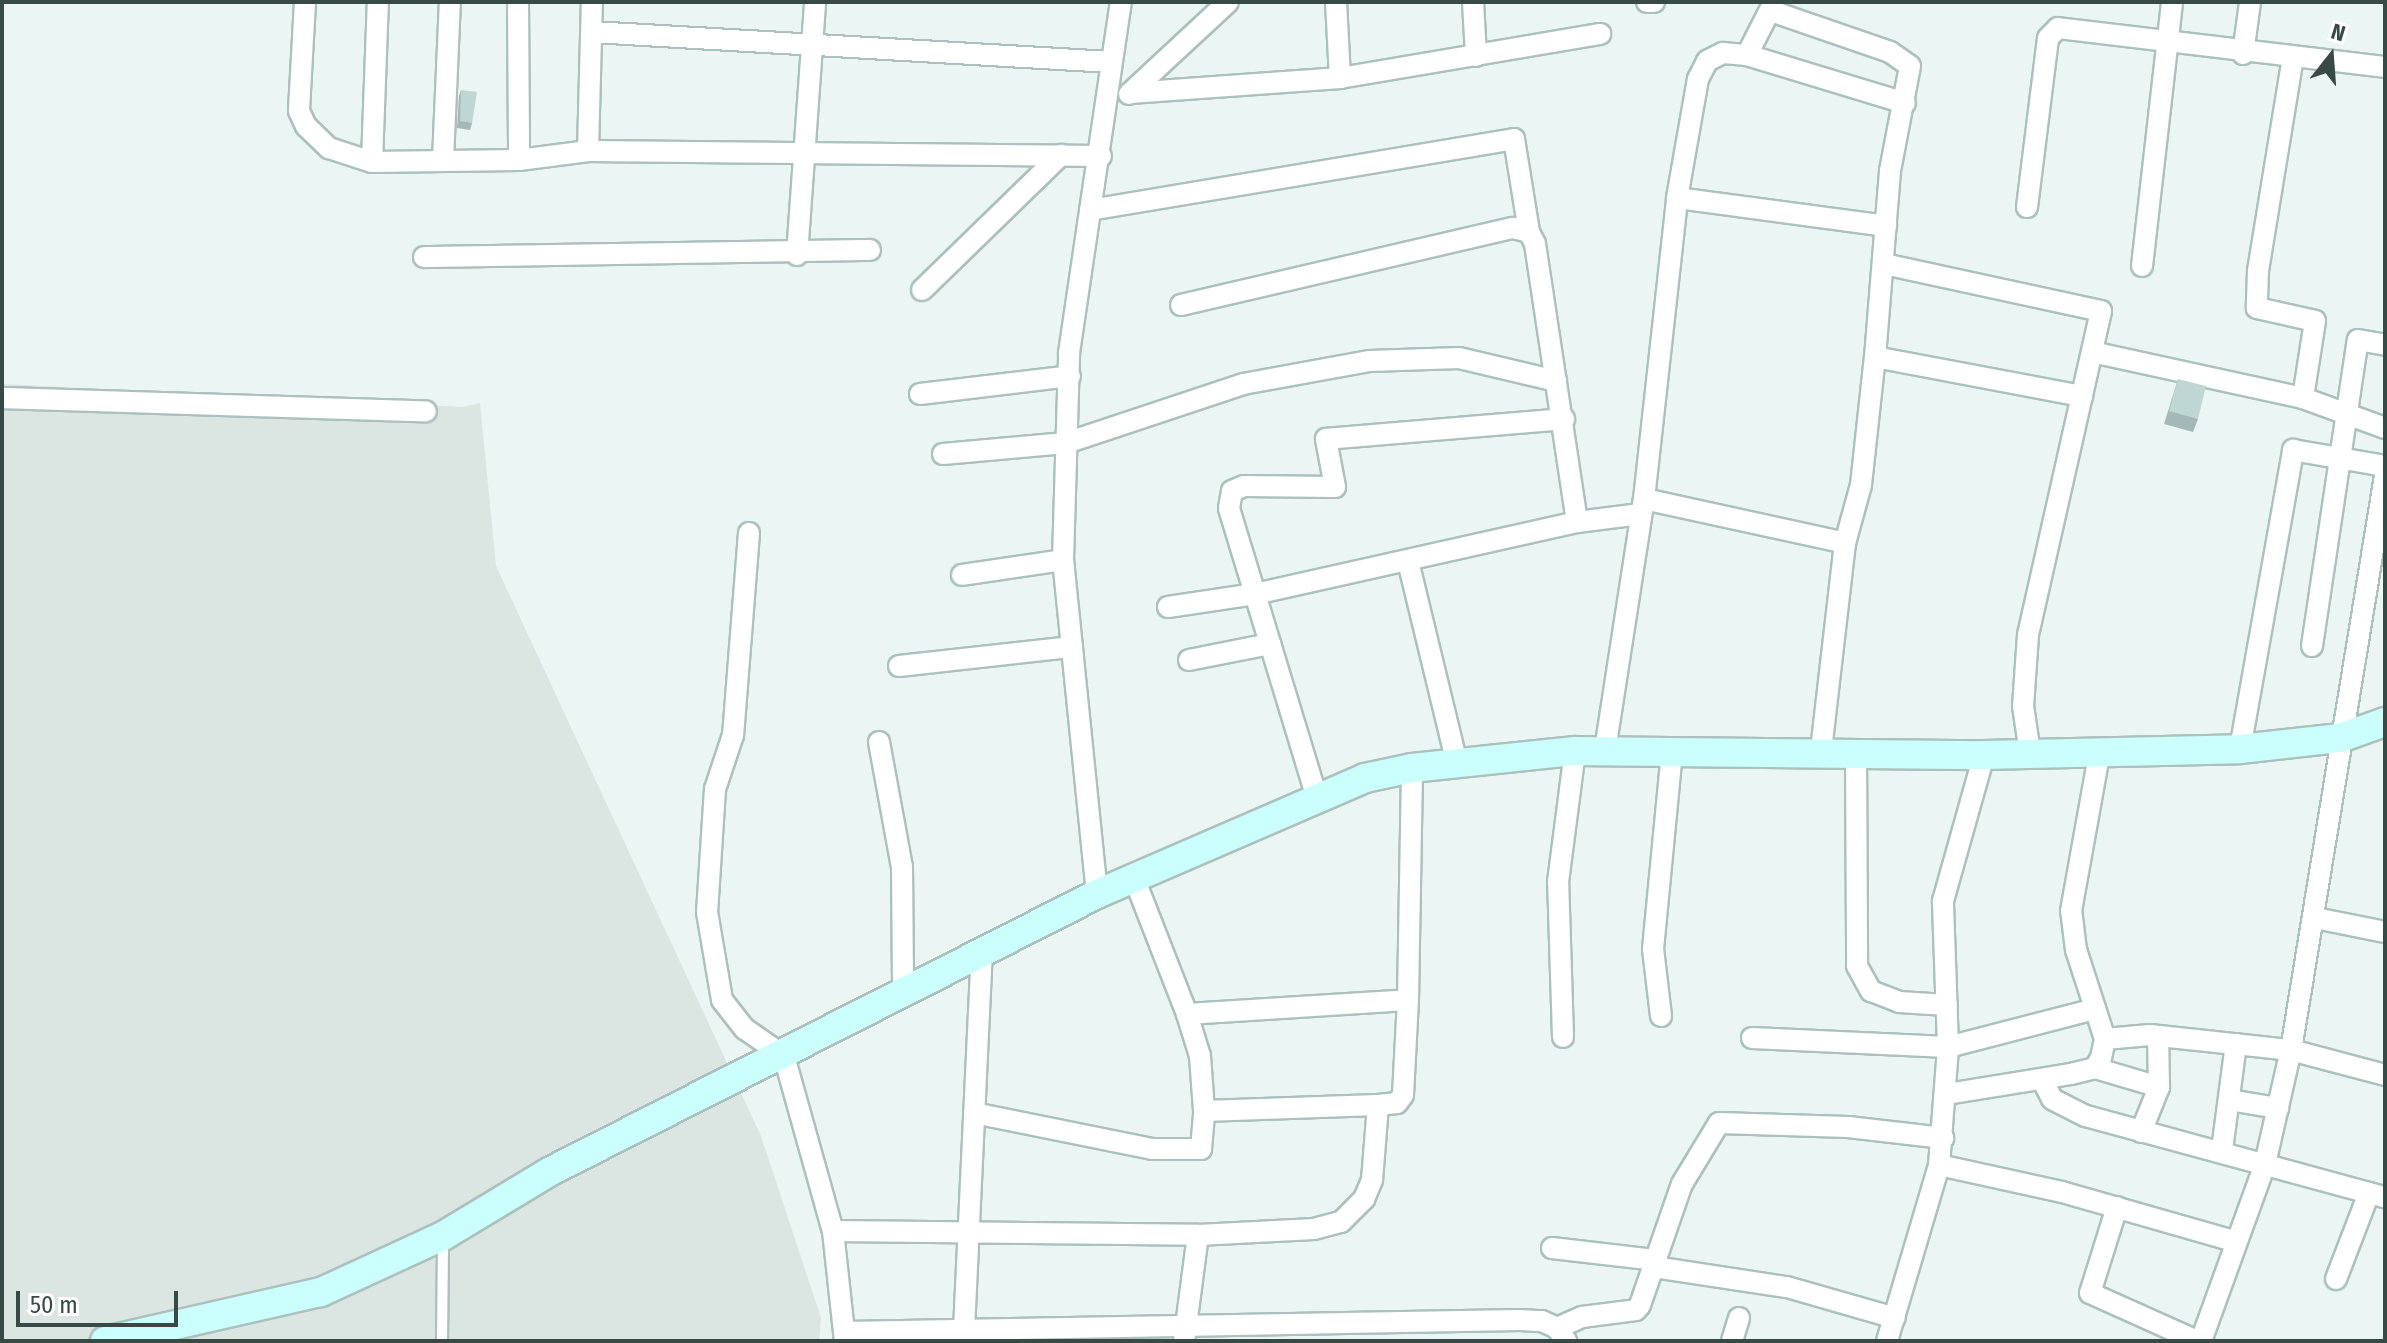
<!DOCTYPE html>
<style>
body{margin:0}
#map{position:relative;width:2387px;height:1343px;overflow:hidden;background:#eaf5f4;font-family:"Fira Sans Condensed",sans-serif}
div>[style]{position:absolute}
.industrial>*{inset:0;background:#dbe5e2}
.roads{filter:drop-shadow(2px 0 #acc1bd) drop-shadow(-2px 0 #acc1bd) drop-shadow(0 2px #acc1bd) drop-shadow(0 -2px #acc1bd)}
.lane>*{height:10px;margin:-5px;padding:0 5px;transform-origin:5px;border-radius:5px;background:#fff}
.street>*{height:20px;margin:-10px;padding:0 10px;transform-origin:10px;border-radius:10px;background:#fff}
.secondary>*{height:28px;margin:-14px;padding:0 14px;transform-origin:14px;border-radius:14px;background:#cafffb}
.wall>*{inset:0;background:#a4b9b5}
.building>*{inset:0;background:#bfd7d2}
span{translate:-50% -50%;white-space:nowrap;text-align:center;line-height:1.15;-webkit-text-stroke:6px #fff;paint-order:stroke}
.frame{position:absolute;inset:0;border:4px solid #374a45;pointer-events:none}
.north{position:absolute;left:2291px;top:16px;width:80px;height:80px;-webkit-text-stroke:6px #fff;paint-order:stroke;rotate:17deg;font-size:22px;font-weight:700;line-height:32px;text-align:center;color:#374a45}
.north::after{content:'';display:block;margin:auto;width:28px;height:36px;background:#374a45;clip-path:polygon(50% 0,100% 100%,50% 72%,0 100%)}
.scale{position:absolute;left:16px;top:1291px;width:162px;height:36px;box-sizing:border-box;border:4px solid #374a45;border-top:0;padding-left:10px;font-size:24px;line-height:28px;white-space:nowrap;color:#374a45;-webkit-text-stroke:6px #fff;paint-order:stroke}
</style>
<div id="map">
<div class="industrial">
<i style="clip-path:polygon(2px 384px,462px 407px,480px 403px,496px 566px,761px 1136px,821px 1318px,819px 1341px,2px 1341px)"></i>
</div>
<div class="roads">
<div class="lane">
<i style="left:442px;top:1341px;width:102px;rotate:-89.4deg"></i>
</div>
<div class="street">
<i style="left:305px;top:2px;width:109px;rotate:93.2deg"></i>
<i style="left:299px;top:111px;width:17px;rotate:65deg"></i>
<i style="left:306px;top:126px;width:32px;rotate:44deg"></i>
<i style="left:329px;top:148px;width:45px;rotate:18deg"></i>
<i style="left:372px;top:162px;width:147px;rotate:-0.8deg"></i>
<i style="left:519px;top:160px;width:70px;rotate:-7.4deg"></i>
<i style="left:588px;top:151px;width:513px;rotate:0.56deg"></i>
<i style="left:518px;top:2px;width:158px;rotate:89.6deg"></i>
<i style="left:1473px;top:2px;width:54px;rotate:86.8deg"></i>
<i style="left:1647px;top:2px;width:7px"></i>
<i style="left:1771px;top:11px;width:126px;rotate:19deg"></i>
<i style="left:1890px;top:52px;width:24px;rotate:35deg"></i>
<i style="left:1910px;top:66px;width:107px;rotate:100.8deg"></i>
<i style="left:1890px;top:171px;width:187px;rotate:94.6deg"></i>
<i style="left:1875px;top:357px;width:211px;rotate:10.7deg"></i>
<i style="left:592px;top:32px;width:519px;rotate:3.31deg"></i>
<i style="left:2243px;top:54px;width:52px;rotate:-82.3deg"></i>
<i style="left:1747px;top:55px;width:165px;rotate:16.9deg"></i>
<i style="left:2293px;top:57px;width:217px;rotate:99.3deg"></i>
<i style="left:2258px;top:271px;width:37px;rotate:92deg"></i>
<i style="left:2257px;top:308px;width:59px;rotate:12.6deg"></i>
<i style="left:2315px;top:321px;width:78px;rotate:98.9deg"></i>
<i style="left:1340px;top:78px;width:264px;rotate:-9.6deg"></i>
<i style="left:1130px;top:93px;width:211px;rotate:-4.1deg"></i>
<i style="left:1340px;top:78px;width:76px;rotate:-93deg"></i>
<i style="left:1129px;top:94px;width:135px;rotate:-42.9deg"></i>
<i style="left:588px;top:151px;width:149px;rotate:-88.5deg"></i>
<i style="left:443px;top:160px;width:158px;rotate:-87.5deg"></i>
<i style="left:372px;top:162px;width:160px;rotate:-87.9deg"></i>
<i style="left:1677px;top:198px;width:211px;rotate:7.6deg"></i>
<i style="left:2027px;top:207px;width:170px;rotate:-82.9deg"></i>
<i style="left:2048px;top:38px;width:14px;rotate:-45deg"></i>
<i style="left:2058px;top:28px;width:329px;rotate:6.8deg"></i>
<i style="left:1090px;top:210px;width:430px;rotate:-9.5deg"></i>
<i style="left:1514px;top:139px;width:94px;rotate:80.8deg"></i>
<i style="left:797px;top:255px;width:254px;rotate:-85.9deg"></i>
<i style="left:424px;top:257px;width:446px;rotate:-0.9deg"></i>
<i style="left:1884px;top:264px;width:222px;rotate:12.2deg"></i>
<i style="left:2101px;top:311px;width:332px;rotate:102.7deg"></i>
<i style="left:2028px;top:635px;width:71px;rotate:94deg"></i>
<i style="left:2023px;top:706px;width:48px;rotate:81.5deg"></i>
<i style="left:2142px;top:266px;width:266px;rotate:-83.5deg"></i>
<i style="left:922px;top:290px;width:194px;rotate:-44.2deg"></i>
<i style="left:1181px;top:305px;width:341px;rotate:-13.1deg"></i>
<i style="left:1513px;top:228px;width:16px;rotate:14deg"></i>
<i style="left:1529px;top:232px;width:13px;rotate:63deg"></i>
<i style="left:1535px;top:244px;width:281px;rotate:81.4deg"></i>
<i style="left:2092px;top:352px;width:216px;rotate:12.3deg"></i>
<i style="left:2303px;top:398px;width:87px;rotate:20.1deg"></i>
<i style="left:920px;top:394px;width:151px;rotate:-6.8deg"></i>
<i style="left:2px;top:398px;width:424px;rotate:1.8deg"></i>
<i style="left:943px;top:454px;width:123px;rotate:-5.1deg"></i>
<i style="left:1066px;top:443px;width:187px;rotate:-18.4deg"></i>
<i style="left:1243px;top:384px;width:129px;rotate:-10.3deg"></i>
<i style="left:1370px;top:361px;width:89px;rotate:-1.9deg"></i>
<i style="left:1459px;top:358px;width:100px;rotate:13.3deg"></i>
<i style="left:1644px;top:499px;width:206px;rotate:12.3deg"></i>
<i style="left:1845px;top:543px;width:209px;rotate:96.6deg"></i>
<i style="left:749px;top:533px;width:203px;rotate:94.5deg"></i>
<i style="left:733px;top:735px;width:57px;rotate:108.4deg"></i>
<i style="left:715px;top:789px;width:123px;rotate:93.7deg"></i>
<i style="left:707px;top:912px;width:89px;rotate:80.3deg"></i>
<i style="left:722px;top:1000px;width:37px;rotate:52deg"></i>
<i style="left:745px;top:1029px;width:47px;rotate:34.7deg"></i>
<i style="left:784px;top:1056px;width:182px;rotate:74.4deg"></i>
<i style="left:833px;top:1231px;width:111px;rotate:83.8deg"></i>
<i style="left:1845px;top:543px;width:60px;rotate:-74.6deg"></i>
<i style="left:1861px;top:485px;width:129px;rotate:-83.8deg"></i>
<i style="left:1408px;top:561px;width:208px;rotate:76.4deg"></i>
<i style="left:962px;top:575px;width:102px;rotate:-8.4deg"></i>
<i style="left:1168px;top:607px;width:88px;rotate:-8.5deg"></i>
<i style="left:1255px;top:594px;width:330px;rotate:-12.6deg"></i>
<i style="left:1577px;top:522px;width:64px;rotate:-7.2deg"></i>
<i style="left:2312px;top:646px;width:309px;rotate:-81.5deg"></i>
<i style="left:2358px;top:340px;width:27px;rotate:10deg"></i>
<i style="left:1189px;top:660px;width:83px;rotate:-11.2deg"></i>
<i style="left:899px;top:666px;width:174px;rotate:-6.3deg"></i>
<i style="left:879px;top:742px;width:127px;rotate:79.6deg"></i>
<i style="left:902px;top:867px;width:127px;rotate:89.5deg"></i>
<i style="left:2240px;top:749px;width:304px;rotate:-79.9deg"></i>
<i style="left:2293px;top:450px;width:93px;rotate:9.9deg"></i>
<i style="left:1605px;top:750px;width:254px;rotate:-81.2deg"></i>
<i style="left:1644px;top:499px;width:303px;rotate:-83.7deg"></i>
<i style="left:1677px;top:198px;width:121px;rotate:-80deg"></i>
<i style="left:1698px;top:79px;width:20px;rotate:-63deg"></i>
<i style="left:1707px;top:61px;width:18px;rotate:-27deg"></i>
<i style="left:1723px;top:53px;width:24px;rotate:5deg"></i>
<i style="left:1747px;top:55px;width:59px;rotate:-63deg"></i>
<i style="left:1856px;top:750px;width:216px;rotate:89.7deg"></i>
<i style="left:1857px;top:966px;width:29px;rotate:61deg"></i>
<i style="left:1871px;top:991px;width:30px;rotate:21deg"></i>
<i style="left:1899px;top:1002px;width:48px;rotate:3.6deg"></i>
<i style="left:1317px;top:798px;width:303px;rotate:-106.9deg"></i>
<i style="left:1229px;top:508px;width:17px;rotate:-80deg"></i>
<i style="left:1232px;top:491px;width:13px;rotate:-23deg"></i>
<i style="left:1244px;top:486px;width:91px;rotate:0.6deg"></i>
<i style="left:1335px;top:487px;width:49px;rotate:-100.6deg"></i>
<i style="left:1326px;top:439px;width:239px;rotate:-4.8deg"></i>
<i style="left:1134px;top:878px;width:146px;rotate:68.7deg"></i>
<i style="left:1187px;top:1014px;width:221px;rotate:-3.6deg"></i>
<i style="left:1408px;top:1000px;width:232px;rotate:-89deg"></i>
<i style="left:1097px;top:894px;width:336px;rotate:-95.8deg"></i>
<i style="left:1063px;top:560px;width:207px;rotate:-88.3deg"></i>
<i style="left:1069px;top:353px;width:355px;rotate:-81.6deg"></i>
<i style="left:2315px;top:918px;width:71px;rotate:11.3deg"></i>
<i style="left:1187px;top:1014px;width:44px;rotate:72.8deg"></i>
<i style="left:1200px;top:1056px;width:55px;rotate:85.8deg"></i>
<i style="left:1204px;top:1111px;width:174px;rotate:-2deg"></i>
<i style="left:1378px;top:1105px;width:19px;rotate:-6deg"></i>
<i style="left:1397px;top:1103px;width:10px;rotate:-53deg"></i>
<i style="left:1403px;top:1095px;width:95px;rotate:-87deg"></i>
<i style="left:1661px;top:1016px;width:67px;rotate:-96.8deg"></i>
<i style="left:1653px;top:949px;width:200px;rotate:-84.5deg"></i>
<i style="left:1563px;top:1037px;width:155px;rotate:-91.8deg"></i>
<i style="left:1558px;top:882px;width:132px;rotate:-82.6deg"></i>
<i style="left:1752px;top:1038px;width:196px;rotate:2.6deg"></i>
<i style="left:1948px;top:1047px;width:152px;rotate:-14.5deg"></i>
<i style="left:2105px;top:1039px;width:45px;rotate:-5.1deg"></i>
<i style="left:2150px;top:1035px;width:142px;rotate:6.1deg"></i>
<i style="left:2291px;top:1050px;width:97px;rotate:14.9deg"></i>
<i style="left:2095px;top:1068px;width:67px;rotate:16.5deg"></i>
<i style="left:2042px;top:1079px;width:22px;rotate:63deg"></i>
<i style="left:2052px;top:1099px;width:38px;rotate:27deg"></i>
<i style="left:2086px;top:1116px;width:310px;rotate:15.2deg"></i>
<i style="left:1947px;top:1094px;width:126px;rotate:-9.2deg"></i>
<i style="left:2071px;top:1074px;width:25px;rotate:-14deg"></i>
<i style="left:2095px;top:1068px;width:12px;rotate:-59deg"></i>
<i style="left:2101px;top:1058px;width:19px;rotate:-78deg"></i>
<i style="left:2105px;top:1039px;width:94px;rotate:-108deg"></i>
<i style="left:2076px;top:950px;width:39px;rotate:-97deg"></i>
<i style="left:2071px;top:911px;width:164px;rotate:-79.8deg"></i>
<i style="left:2229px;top:1100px;width:50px;rotate:9.3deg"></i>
<i style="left:974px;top:1113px;width:182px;rotate:11.4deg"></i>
<i style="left:1152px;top:1149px;width:49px"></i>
<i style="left:1201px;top:1149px;width:38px;rotate:-85deg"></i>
<i style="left:2141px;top:1132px;width:48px;rotate:-68.2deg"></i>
<i style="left:2159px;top:1087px;width:51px;rotate:-91.1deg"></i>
<i style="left:2222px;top:1150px;width:107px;rotate:-82.5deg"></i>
<i style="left:1939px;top:1165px;width:126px;rotate:12.4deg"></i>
<i style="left:2062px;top:1192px;width:179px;rotate:15.9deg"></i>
<i style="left:2117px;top:1207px;width:90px;rotate:107.4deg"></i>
<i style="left:2090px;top:1293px;width:117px;rotate:24.2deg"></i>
<i style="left:833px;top:1231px;width:365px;rotate:0.6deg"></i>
<i style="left:1198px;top:1235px;width:116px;rotate:-3deg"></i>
<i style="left:1314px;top:1229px;width:28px;rotate:-15deg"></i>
<i style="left:1341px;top:1222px;width:33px;rotate:-45deg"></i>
<i style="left:1364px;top:1199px;width:21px;rotate:-67deg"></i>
<i style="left:1372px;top:1180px;width:75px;rotate:-85.4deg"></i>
<i style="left:1552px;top:1248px;width:105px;rotate:6.6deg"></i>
<i style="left:1654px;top:1267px;width:134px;rotate:8.6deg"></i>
<i style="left:1787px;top:1287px;width:112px;rotate:16deg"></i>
<i style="left:2336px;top:1279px;width:92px;rotate:-69deg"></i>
<i style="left:1557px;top:1328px;width:27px;rotate:-24deg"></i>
<i style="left:1582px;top:1317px;width:54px;rotate:-7.4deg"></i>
<i style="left:1636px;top:1310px;width:6px;rotate:-51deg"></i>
<i style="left:1640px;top:1305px;width:128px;rotate:-70.9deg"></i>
<i style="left:1682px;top:1184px;width:71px;rotate:-58.8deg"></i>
<i style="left:1719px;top:1123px;width:129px;rotate:1.8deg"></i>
<i style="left:1848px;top:1127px;width:96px;rotate:6.6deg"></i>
<i style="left:964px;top:1330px;width:377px;rotate:-87.3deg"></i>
<i style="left:845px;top:1332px;width:675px;rotate:-1.02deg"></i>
<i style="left:1520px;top:1320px;width:22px;rotate:3deg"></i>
<i style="left:1542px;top:1321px;width:17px;rotate:25deg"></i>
<i style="left:1557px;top:1328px;width:16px;rotate:55deg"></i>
<i style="left:1184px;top:1341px;width:107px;rotate:-82.5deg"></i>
<i style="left:1732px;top:1341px;width:24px;rotate:-73deg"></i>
<i style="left:1887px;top:1341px;width:184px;rotate:-73.5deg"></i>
<i style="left:1939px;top:1165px;width:118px;rotate:-85.6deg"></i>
<i style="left:1948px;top:1047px;width:146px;rotate:-92deg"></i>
<i style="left:1943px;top:901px;width:152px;rotate:-74.3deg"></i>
<i style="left:2201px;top:1341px;width:188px;rotate:-70.1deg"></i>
<i style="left:2265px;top:1164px;width:117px;rotate:-77.2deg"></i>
<i style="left:2291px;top:1050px;width:582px;rotate:-80.7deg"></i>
</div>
<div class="secondary">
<i style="left:105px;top:1341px;width:221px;rotate:-12.8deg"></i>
<i style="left:321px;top:1292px;width:134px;rotate:-24.7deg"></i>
<i style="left:443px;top:1236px;width:124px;rotate:-31.1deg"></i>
<i style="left:549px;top:1172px;width:614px;rotate:-26.9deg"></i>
<i style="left:1097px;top:894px;width:292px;rotate:-23.4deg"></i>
<i style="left:1365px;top:778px;width:48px;rotate:-12deg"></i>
<i style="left:1412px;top:768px;width:164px;rotate:-6deg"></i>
<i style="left:1575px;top:751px;width:409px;rotate:0.6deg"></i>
<i style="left:1984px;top:755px;width:256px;rotate:-1.3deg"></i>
<i style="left:2240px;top:749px;width:101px;rotate:-6.3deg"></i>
<i style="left:2340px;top:738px;width:48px;rotate:-19.6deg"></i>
</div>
</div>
<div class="wall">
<i style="clip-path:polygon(461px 90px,472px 123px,470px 130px,457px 128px,459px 96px)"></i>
<i style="clip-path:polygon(2178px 379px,2198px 419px,2193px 432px,2164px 424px)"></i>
</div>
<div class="building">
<i style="clip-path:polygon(461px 90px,477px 92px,472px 123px,460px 121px)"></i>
<i style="clip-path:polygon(2178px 379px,2206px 386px,2198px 419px,2169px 411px)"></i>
</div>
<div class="frame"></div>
<div class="north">N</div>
<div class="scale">50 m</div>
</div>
